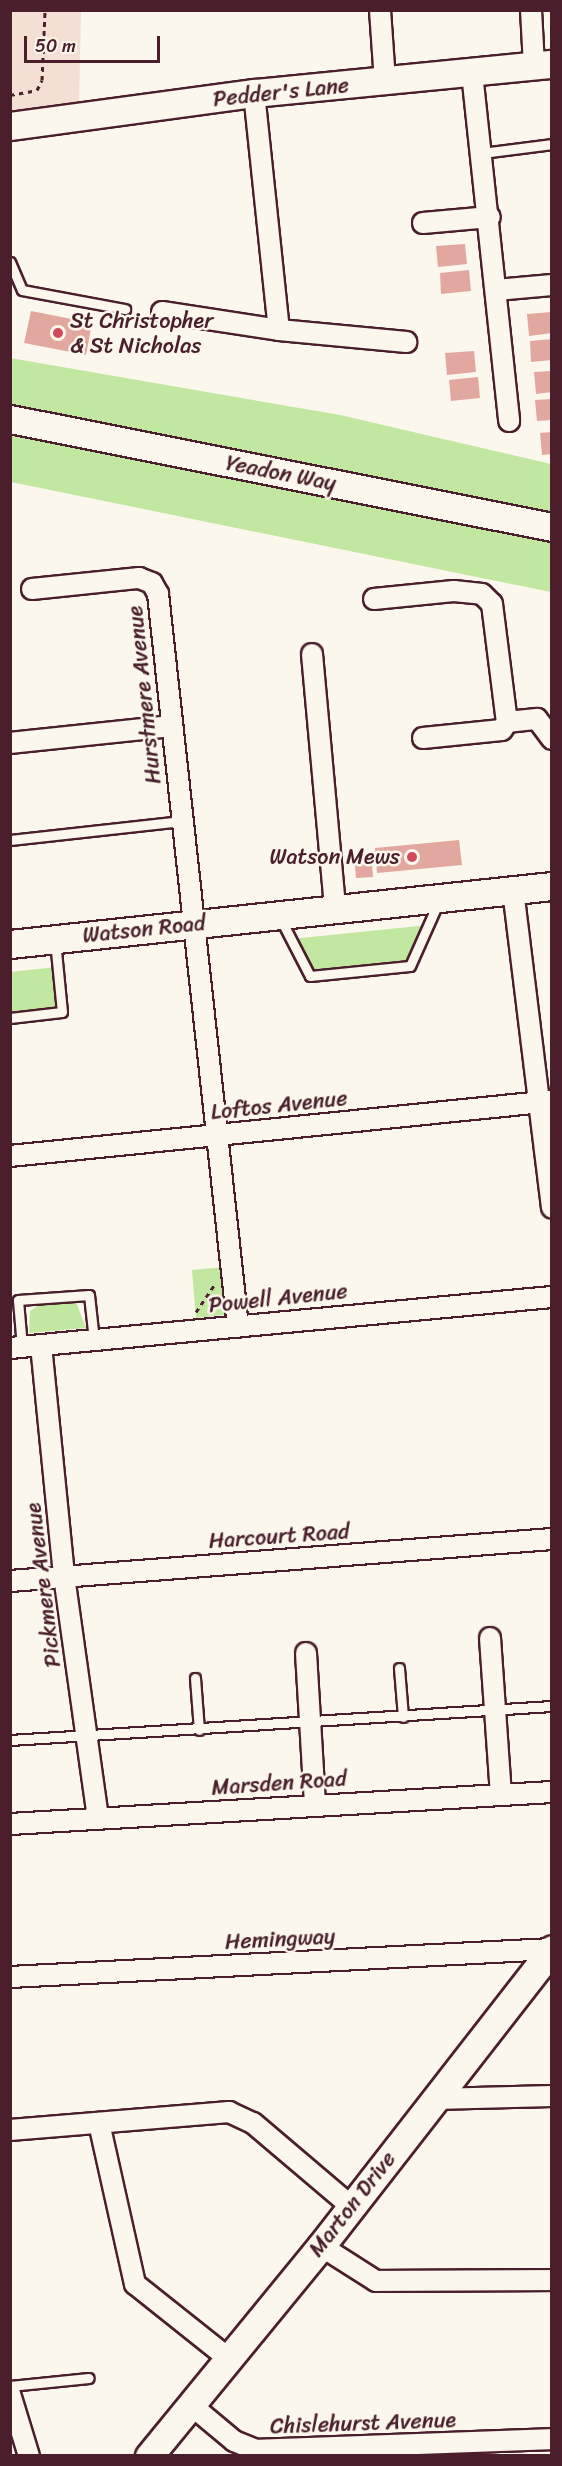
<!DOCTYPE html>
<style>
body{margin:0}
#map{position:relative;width:562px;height:2466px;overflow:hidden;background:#fbf7ec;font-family:Sriracha,sans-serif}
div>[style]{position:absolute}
.built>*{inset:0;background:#f4dfd5}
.green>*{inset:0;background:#c1e7a1}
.building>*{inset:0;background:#e2a89f}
.path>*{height:3px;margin-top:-1.5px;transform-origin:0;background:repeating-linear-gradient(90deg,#4a1f2b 0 4.5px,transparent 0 9px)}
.roads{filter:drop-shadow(2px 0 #4a1f2b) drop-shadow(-2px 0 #4a1f2b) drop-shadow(0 2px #4a1f2b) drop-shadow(0 -2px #4a1f2b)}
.lane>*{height:9px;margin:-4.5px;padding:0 4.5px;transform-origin:4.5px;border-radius:4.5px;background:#fbf7ec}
.street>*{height:20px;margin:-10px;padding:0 10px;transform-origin:10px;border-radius:10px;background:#fbf7ec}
.secondary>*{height:27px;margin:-13.5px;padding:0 13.5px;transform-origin:13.5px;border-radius:13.5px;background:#fbf7ec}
.dots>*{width:16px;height:16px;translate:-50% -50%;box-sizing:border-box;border:3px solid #fbf7ec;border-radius:50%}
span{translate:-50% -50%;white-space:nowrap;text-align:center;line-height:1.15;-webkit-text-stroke:5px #fbf7ec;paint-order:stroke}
.street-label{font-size:22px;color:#4a1f2b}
.poi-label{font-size:22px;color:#4a1f2b}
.left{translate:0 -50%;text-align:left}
.right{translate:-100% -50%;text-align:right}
.frame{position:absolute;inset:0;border:12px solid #4a1f2b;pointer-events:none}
.scale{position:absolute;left:24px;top:36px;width:136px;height:27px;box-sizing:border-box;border:3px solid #4a1f2b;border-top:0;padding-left:8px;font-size:18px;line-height:21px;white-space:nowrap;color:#4a1f2b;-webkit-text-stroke:4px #fbf7ec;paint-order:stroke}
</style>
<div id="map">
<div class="built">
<i style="clip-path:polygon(11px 11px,81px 11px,79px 105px,11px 112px)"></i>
</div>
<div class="green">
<i style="clip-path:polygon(10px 358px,340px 415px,551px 464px,551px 515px,11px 406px)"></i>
<i style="clip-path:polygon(11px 434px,551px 542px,551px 592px,11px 482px)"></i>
<i style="clip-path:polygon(428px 925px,410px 966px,310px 976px,292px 939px)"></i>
<i style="clip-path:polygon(57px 967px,62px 1012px,11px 1018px,10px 972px)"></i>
<i style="clip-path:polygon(226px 1267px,231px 1314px,196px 1318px,192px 1270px)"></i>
<i style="clip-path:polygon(61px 1302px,76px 1302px,86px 1328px,29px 1333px,30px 1311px,39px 1305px)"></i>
</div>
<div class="building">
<i style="clip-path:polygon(465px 244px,467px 264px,438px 267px,436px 246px)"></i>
<i style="clip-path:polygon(469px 270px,471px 291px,441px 294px,440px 273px)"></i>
<i style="clip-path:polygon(31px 311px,92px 323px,86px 355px,24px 343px)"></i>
<i style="clip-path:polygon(552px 312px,552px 333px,529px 336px,527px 314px)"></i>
<i style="clip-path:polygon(552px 339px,552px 360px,531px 362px,530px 341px)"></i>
<i style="clip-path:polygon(474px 351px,476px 372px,447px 375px,445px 353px)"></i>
<i style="clip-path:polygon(552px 371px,552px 392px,536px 394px,534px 372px)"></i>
<i style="clip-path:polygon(478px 377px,480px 398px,451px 401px,449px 380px)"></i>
<i style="clip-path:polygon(552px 399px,552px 420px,537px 421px,535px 400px)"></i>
<i style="clip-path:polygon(552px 432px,552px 454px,542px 455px,540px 433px)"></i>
<i style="clip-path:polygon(459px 840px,462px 865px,377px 873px,375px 848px)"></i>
<i style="clip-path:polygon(371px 852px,373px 877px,356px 878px,354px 853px)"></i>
</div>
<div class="path">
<i style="left:10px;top:95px;width:27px;rotate:-10deg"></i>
<i style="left:37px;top:90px;width:11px;rotate:-63deg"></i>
<i style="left:42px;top:80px;width:70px;rotate:-87.5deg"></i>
<i style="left:196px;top:1312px;width:32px;rotate:-56deg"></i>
</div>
<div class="roads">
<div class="lane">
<i style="left:482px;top:153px;width:71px;rotate:-7.3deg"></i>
<i style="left:10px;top:262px;width:30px;rotate:67deg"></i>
<i style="left:22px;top:290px;width:105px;rotate:10.5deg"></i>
<i style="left:10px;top:840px;width:173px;rotate:-6.3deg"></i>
<i style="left:280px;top:918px;width:65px;rotate:62.7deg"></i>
<i style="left:310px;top:976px;width:100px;rotate:-5.7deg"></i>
<i style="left:410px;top:966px;width:69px;rotate:-66deg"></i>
<i style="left:10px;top:1018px;width:52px;rotate:-6.6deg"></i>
<i style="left:62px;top:1012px;width:71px;rotate:-95.6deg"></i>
<i style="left:22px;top:1347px;width:47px;rotate:-94.9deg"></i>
<i style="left:18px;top:1300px;width:71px;rotate:-4deg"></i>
<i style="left:89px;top:1295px;width:45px;rotate:83.7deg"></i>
<i style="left:399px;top:1668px;width:49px;rotate:85.3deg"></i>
<i style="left:195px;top:1678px;width:52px;rotate:85.6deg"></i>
<i style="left:10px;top:1740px;width:543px;rotate:-3.59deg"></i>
<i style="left:10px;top:2386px;width:79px;rotate:-5.8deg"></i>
</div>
<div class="street">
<i style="left:380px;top:10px;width:71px;rotate:86deg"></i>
<i style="left:531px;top:10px;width:56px;rotate:86.9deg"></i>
<i style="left:472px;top:73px;width:350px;rotate:83.9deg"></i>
<i style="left:254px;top:93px;width:238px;rotate:84deg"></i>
<i style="left:423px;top:223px;width:67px;rotate:-5.1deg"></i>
<i style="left:496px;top:290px;width:56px;rotate:-5.1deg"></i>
<i style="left:162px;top:312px;width:118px;rotate:8.7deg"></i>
<i style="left:279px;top:330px;width:128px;rotate:5.4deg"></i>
<i style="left:32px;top:589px;width:108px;rotate:-5.9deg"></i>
<i style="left:139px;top:578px;width:14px;rotate:21deg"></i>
<i style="left:152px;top:583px;width:13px;rotate:61deg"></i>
<i style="left:158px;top:594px;width:737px;rotate:83.77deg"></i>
<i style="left:374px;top:599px;width:80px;rotate:-5.7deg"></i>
<i style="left:454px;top:591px;width:28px;rotate:6deg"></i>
<i style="left:482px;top:594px;width:14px;rotate:45deg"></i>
<i style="left:492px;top:604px;width:119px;rotate:82.8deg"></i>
<i style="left:312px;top:654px;width:256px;rotate:84.8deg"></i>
<i style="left:423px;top:738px;width:79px;rotate:-5.8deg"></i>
<i style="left:502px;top:730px;width:9px;rotate:-58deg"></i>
<i style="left:507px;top:722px;width:30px;rotate:-6deg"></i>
<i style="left:537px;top:719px;width:25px;rotate:53deg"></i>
<i style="left:10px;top:743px;width:162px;rotate:-6deg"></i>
<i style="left:513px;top:890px;width:320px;rotate:83deg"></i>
<i style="left:10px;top:1156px;width:545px;rotate:-5.79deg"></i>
<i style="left:41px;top:1345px;width:232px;rotate:84.3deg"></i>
<i style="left:64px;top:1576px;width:245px;rotate:82deg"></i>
<i style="left:10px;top:1348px;width:544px;rotate:-5.38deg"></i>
<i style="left:10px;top:1581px;width:544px;rotate:-4.43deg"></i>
<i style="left:490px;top:1638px;width:157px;rotate:86deg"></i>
<i style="left:306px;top:1653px;width:152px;rotate:86.6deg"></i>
<i style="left:10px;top:1824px;width:543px;rotate:-3.38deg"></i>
<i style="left:10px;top:1977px;width:543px;rotate:-2.96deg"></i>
<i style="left:435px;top:2099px;width:117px;rotate:-1.5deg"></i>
<i style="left:99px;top:2123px;width:165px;rotate:77.4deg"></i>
<i style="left:135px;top:2284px;width:119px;rotate:38.5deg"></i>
<i style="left:10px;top:2130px;width:220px;rotate:-4.7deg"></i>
<i style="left:229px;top:2112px;width:26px;rotate:25deg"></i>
<i style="left:253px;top:2123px;width:128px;rotate:40.3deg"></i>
<i style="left:321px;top:2246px;width:65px;rotate:32.5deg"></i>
<i style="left:376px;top:2281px;width:176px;rotate:-0.3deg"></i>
<i style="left:10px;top:2394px;width:65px;rotate:73deg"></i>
<i style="left:191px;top:2405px;width:56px;rotate:39.9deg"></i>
<i style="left:234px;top:2441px;width:24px;rotate:22deg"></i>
<i style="left:256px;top:2450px;width:296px;rotate:-2.1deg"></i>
</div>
<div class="secondary">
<i style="left:10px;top:126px;width:246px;rotate:-7.7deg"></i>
<i style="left:254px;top:93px;width:299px;rotate:-5.6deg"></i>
<i style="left:10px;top:419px;width:553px;rotate:11.27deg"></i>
<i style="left:10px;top:944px;width:545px;rotate:-6.11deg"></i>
<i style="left:149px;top:2456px;width:271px;rotate:-50.7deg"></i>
<i style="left:321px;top:2246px;width:376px;rotate:-52.1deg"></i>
</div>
</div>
<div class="dots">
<i style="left:58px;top:333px;background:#d1495b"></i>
<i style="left:412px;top:857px;background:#d1495b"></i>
</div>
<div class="street-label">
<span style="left:281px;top:92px;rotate:-6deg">Pedder's Lane</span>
<span style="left:281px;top:473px;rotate:11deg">Yeadon Way</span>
<span style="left:144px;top:695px;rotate:-96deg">Hurstmere Avenue</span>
<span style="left:144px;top:929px;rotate:-6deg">Watson Road</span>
<span style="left:279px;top:1105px;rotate:-6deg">Loftos Avenue</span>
<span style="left:278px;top:1298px;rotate:-6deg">Powell Avenue</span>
<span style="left:279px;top:1536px;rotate:-4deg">Harcourt Road</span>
<span style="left:43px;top:1585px;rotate:-97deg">Pickmere Avenue</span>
<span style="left:279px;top:1783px;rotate:-4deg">Marsden Road</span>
<span style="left:280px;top:1939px;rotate:-3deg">Hemingway</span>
<span style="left:352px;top:2204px;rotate:-52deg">Marton Drive</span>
<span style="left:363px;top:2423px;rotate:-2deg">Chislehurst Avenue</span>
</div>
<div class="poi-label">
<span class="left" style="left:70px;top:333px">St Christopher<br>&amp; St Nicholas</span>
<span class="right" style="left:400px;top:857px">Watson Mews</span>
</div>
<div class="frame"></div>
<div class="scale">50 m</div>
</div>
